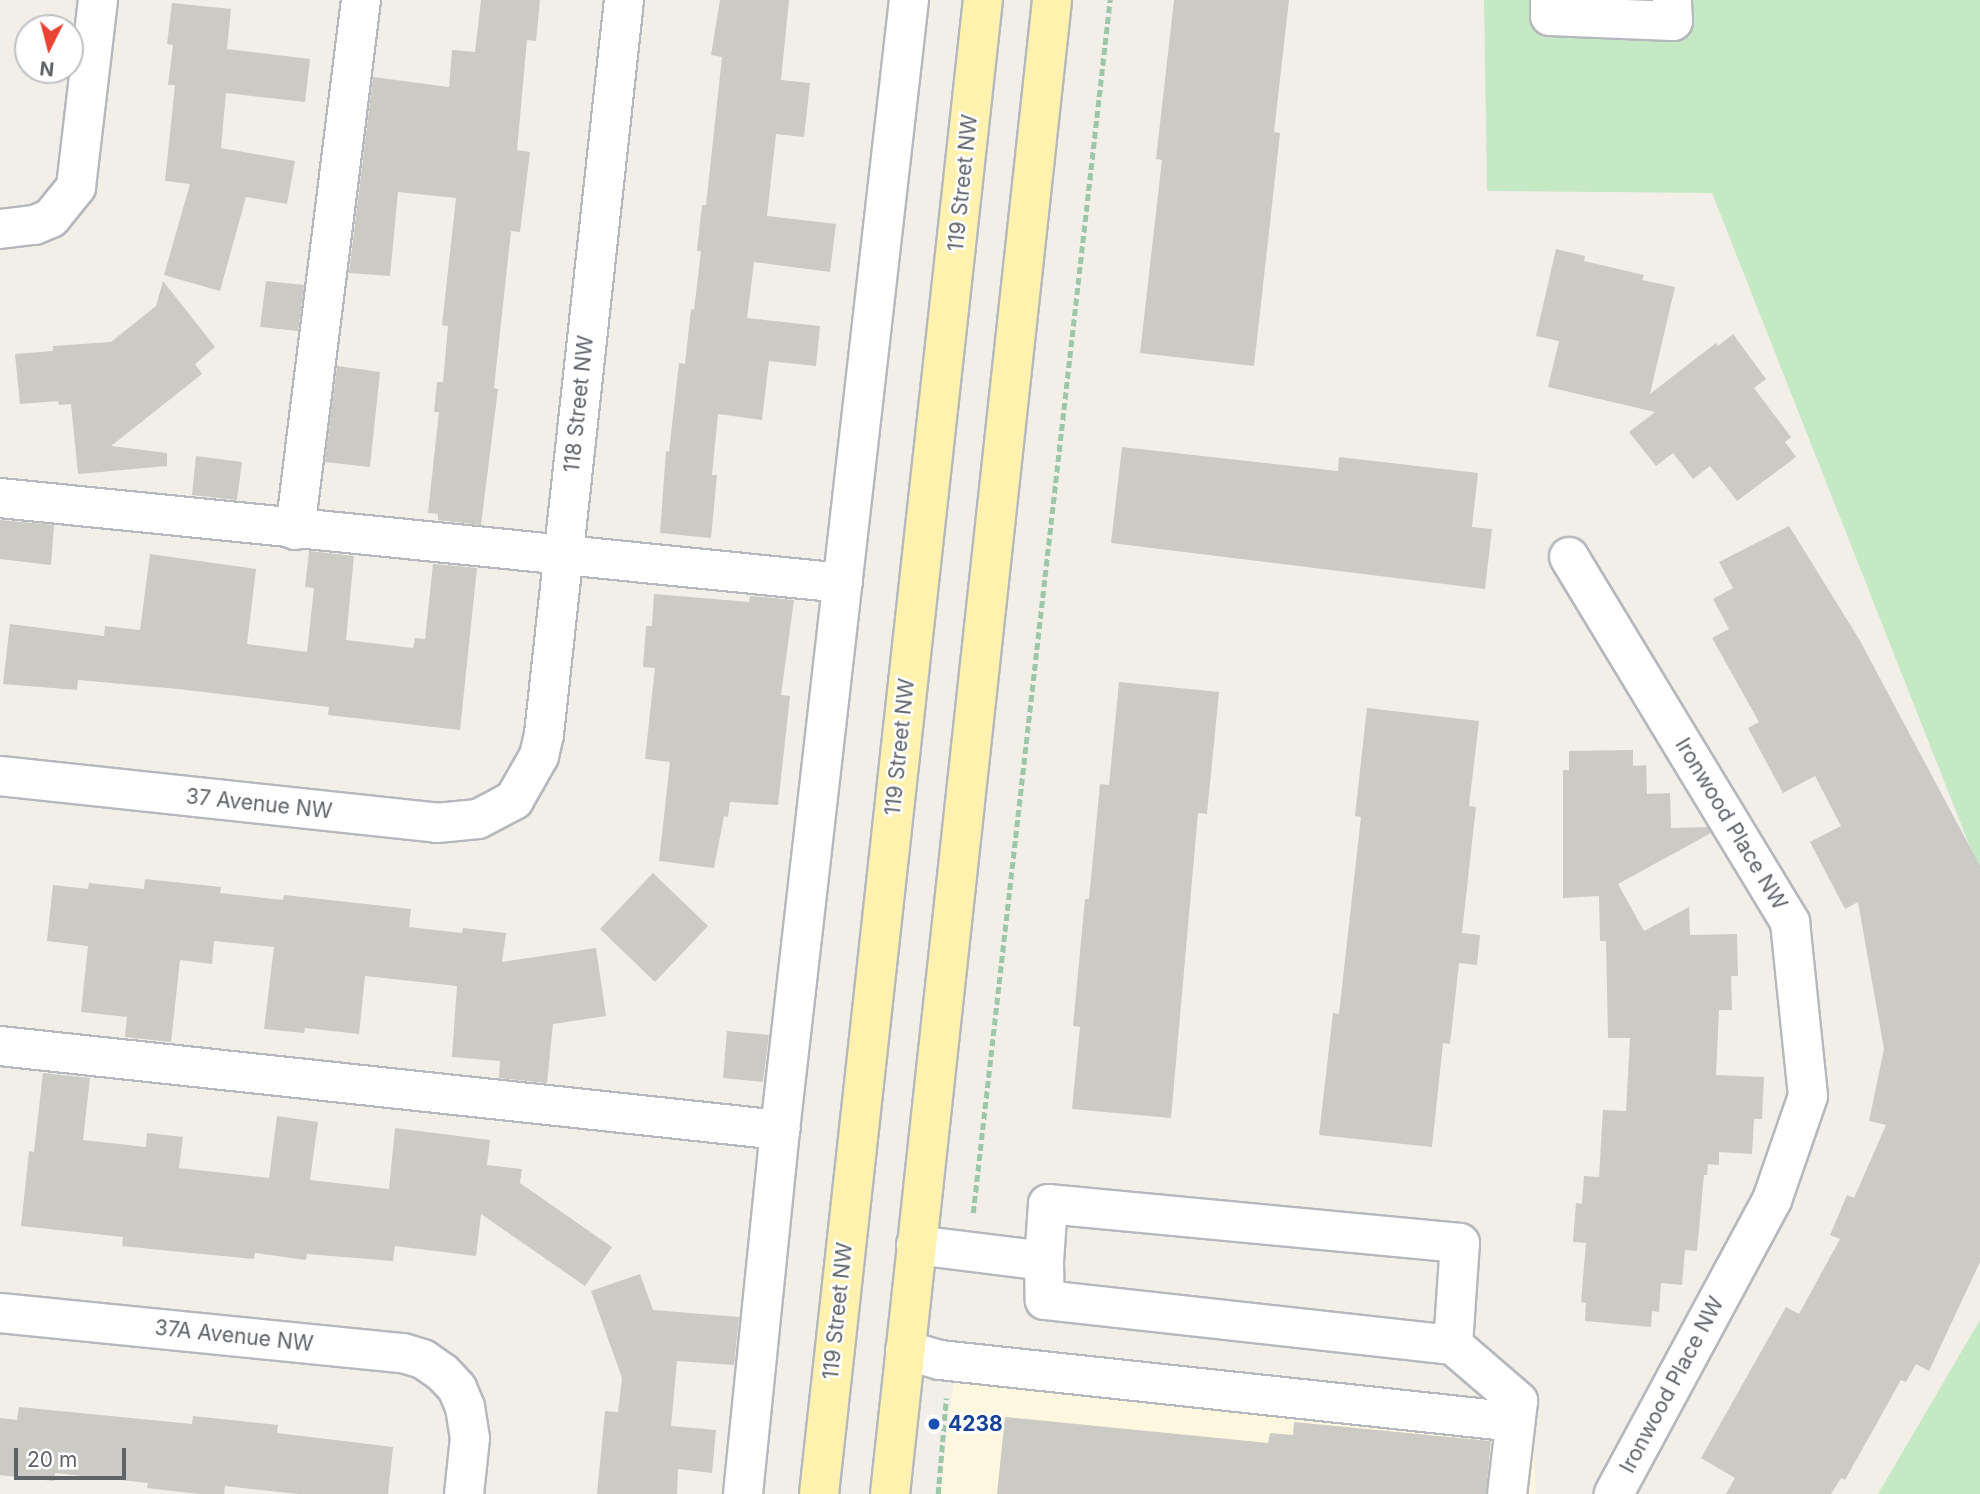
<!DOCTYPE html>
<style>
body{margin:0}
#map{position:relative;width:1980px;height:1494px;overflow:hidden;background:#f1efe8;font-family:Inter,sans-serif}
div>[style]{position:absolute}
.commercial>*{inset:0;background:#fef7e0}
.green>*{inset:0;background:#c5e8c5}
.building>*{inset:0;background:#cccac5}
.path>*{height:4.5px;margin-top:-2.25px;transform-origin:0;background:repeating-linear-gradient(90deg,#9cc7a9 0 7px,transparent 0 10.5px)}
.roads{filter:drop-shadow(2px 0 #b5b8bc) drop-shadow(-2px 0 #b5b8bc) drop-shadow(0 2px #b5b8bc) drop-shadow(0 -2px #b5b8bc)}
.minor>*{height:38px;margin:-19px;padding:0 19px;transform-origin:19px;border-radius:19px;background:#fff}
.major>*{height:38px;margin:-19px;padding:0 19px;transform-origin:19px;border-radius:19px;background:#fff2af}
.dots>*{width:19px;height:19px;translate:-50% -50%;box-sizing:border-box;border:4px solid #fff;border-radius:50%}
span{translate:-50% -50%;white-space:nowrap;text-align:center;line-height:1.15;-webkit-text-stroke:5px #fff;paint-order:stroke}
.street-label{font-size:21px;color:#5f6368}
.transit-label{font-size:21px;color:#164399;font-weight:700}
.left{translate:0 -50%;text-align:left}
.north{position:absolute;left:14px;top:14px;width:70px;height:70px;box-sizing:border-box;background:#fff;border:2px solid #bfc1c3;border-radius:50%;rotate:186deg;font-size:19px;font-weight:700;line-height:28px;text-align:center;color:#5f6368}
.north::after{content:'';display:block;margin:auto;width:24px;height:32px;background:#ea4335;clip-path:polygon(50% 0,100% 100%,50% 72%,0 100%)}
.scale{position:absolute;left:14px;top:1448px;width:112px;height:32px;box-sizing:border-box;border:4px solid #5f6368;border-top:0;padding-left:9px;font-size:21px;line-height:24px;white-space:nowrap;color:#5f6368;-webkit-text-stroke:5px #fff;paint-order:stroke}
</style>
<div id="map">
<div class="commercial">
<i style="clip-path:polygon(959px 1343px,1532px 1417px,1536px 1494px,939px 1494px)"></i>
</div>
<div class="green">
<i style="clip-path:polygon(1484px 0,1980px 0,1980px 872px,1712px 193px,1487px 191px)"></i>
<i style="clip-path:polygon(1980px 1320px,1980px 1494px,1878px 1494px)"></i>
</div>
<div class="building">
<i style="clip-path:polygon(481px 0,540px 0,536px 41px,527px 40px,517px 150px,530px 152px,520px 232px,511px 231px,494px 388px,498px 389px,481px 525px,438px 520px,438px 514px,428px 513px,439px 412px,434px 412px,437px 382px,443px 382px,448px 326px,442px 325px,456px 198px,398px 192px,390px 276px,349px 273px,373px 77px,449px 87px,452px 50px,475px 52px)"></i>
<i style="clip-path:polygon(720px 0,789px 0,781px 80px,810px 83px,804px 137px,776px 134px,767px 216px,836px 224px,830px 272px,754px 262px,747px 318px,820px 326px,816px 366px,769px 361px,762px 420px,718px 414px,712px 475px,717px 475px,711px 538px,660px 533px,666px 451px,669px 452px,679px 363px,685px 364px,691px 309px,694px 310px,701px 251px,697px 251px,702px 205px,706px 205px,722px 57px,711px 55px)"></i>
<i style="clip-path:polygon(1174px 0,1289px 0,1274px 132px,1280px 133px,1254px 366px,1140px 353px,1162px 160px,1156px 159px)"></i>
<i style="clip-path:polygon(172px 3px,231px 9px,227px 49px,310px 59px,305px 102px,226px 93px,221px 148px,295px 161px,287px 204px,246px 197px,220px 291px,164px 275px,190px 184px,165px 181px,175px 85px,168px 85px,173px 45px,167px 44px)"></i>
<i style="clip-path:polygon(1556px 249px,1585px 256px,1584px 261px,1644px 275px,1642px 280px,1675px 287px,1650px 394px,1716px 343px,1718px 346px,1733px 334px,1766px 379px,1754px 388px,1791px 437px,1785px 442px,1796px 457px,1737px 501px,1710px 466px,1693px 479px,1673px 453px,1656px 466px,1629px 432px,1655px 412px,1548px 387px,1559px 341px,1536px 336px)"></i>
<i style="clip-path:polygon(163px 281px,215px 347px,195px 364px,202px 374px,111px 446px,167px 453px,167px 466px,78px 474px,71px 404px,59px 405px,58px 401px,20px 404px,15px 354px,53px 351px,53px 346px,111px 342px,156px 306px)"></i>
<i style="clip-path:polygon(266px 281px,304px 285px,298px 331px,260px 327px)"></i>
<i style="clip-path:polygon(337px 366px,380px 372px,370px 467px,325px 462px)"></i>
<i style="clip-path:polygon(1122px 447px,1338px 471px,1339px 457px,1478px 473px,1472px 527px,1492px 529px,1485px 589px,1111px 543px)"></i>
<i style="clip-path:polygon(196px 456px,242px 462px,237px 500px,192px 495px)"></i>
<i style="clip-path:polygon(0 520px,54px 525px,51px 565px,0 559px)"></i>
<i style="clip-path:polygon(1789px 526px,1859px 639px,1980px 866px,1980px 1262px,1929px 1371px,1916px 1364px,1906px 1382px,1901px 1380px,1845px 1480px,1841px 1478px,1831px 1494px,1726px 1494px,1735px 1478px,1701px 1458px,1786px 1307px,1799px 1314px,1840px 1239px,1830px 1235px,1847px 1195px,1854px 1198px,1886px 1125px,1869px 1121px,1884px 1049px,1858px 902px,1845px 909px,1810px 842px,1841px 826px,1815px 776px,1783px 793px,1748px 728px,1759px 722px,1712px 638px,1729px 629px,1713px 599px,1733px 588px,1719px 562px)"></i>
<i style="clip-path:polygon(309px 551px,354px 556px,346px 640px,413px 648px,415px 638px,425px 639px,433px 564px,477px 568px,460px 730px,328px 715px,329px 707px,178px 689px,78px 680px,77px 690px,3px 684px,10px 624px,104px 636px,105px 626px,140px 630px,150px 554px,256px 569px,247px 644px,307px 652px,314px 588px,305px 587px)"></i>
<i style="clip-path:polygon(654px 594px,749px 602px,750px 596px,794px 600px,781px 695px,790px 696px,778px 805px,730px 802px,728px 817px,724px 816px,714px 868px,659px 861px,670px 762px,645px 759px,655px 668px,643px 667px,646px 626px,652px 626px)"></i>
<i style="clip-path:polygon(1119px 682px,1219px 692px,1207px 814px,1198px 813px,1171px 1118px,1072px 1109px,1080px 1027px,1073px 1026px,1085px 899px,1089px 899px,1100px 784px,1109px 785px)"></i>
<i style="clip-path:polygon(1367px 708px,1479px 721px,1469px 806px,1476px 807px,1462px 933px,1480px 935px,1477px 965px,1459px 963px,1450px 1044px,1443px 1043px,1432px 1147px,1319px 1135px,1333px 1013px,1339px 1014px,1361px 817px,1355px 816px)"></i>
<i style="clip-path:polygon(1633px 750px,1633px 766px,1646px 765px,1647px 794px,1670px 793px,1671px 828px,1707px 827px,1711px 833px,1618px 884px,1644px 931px,1689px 907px,1690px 935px,1737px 934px,1738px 976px,1731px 976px,1732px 1010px,1719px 1010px,1716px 1075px,1764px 1077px,1762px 1119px,1754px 1119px,1752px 1154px,1719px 1152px,1719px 1165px,1708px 1164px,1707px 1175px,1704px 1175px,1697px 1251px,1685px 1250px,1682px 1285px,1661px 1283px,1659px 1312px,1652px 1311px,1651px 1327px,1585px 1321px,1586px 1303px,1581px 1302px,1586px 1243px,1573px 1242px,1576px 1203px,1582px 1204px,1584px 1176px,1599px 1177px,1603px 1110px,1626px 1111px,1630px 1038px,1608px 1038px,1606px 941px,1600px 941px,1599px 896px,1563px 898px,1563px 770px,1569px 770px,1569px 751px)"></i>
<i style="clip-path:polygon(653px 873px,708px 926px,655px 982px,600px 929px)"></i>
<i style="clip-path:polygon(145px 879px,221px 887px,220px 893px,283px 900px,284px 895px,411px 909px,409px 927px,462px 933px,463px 928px,506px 933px,502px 962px,596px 948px,606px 1016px,553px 1024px,547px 1083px,499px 1078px,500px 1061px,452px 1057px,457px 986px,365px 976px,359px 1034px,305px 1028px,304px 1033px,264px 1029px,274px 947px,214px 941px,212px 964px,180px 960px,171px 1042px,125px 1037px,127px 1017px,81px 1012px,88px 946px,47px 941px,53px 885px,88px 889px,89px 883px,144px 889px)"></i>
<i style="clip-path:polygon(727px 1031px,769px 1035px,763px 1082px,723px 1078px)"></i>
<i style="clip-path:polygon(43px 1073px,90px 1078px,83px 1140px,146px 1147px,147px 1133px,183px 1137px,179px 1168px,269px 1178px,277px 1116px,318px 1122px,310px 1180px,389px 1189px,395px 1128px,490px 1140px,487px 1165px,522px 1169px,520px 1183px,612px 1247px,585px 1286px,481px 1214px,476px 1256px,395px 1246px,393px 1261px,307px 1254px,306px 1260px,255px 1253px,254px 1259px,171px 1251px,122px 1246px,123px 1237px,21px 1226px,29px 1151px,34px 1152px)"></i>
<i style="clip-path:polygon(640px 1274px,653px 1310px,739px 1317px,734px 1365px,677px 1361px,671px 1426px,716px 1430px,712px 1473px,678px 1469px,677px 1494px,597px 1494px,605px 1411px,618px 1412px,622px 1378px,591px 1291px)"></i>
<i style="clip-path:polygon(19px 1407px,192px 1424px,193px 1416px,240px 1421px,278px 1425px,277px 1433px,393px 1447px,388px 1494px,298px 1494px,225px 1486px,224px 1494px,199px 1494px,147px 1488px,148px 1483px,55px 1473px,54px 1481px,0 1475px,0 1418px,17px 1420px)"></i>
<i style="clip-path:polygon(1005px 1417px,1268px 1443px,1270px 1433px,1293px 1435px,1294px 1422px,1491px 1441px,1486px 1494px,997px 1494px)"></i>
</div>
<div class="path">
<i style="left:973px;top:1213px;width:1221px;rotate:-83.56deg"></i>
<i style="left:938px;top:1494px;width:96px;rotate:-85.2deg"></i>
</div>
<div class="roads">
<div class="minor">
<i style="left:1550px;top:0;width:16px;rotate:90deg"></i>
<i style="left:1550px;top:16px;width:123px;rotate:2.3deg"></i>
<i style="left:1673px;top:21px;width:21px;rotate:-93deg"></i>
<i style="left:0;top:229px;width:35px;rotate:-7deg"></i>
<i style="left:35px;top:225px;width:17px;rotate:-24deg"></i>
<i style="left:51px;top:218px;width:40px;rotate:-51deg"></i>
<i style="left:76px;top:187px;width:188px;rotate:-83.3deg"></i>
<i style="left:0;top:498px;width:847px;rotate:5.76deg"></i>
<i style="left:295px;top:530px;width:534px;rotate:-82.9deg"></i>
<i style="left:1569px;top:557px;width:427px;rotate:58.8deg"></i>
<i style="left:1790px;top:922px;width:175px;rotate:84.1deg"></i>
<i style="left:1808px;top:1096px;width:110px;rotate:109.1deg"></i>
<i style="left:1772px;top:1200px;width:334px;rotate:118.3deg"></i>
<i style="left:0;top:776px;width:440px;rotate:6.1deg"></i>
<i style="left:437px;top:823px;width:41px;rotate:-5.6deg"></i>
<i style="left:478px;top:819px;width:41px;rotate:-27.8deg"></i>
<i style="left:514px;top:800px;width:51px;rotate:-60.4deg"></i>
<i style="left:539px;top:756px;width:23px;rotate:-77deg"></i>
<i style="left:544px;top:734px;width:738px;rotate:-83.78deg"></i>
<i style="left:0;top:1046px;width:785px;rotate:6.15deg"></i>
<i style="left:916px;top:1245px;width:129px;rotate:7.1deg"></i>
<i style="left:1044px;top:1261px;width:39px;rotate:89deg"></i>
<i style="left:1045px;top:1300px;width:410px;rotate:6.3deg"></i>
<i style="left:1453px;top:1345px;width:102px;rotate:-86.1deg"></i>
<i style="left:1460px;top:1243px;width:414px;rotate:-174.6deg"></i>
<i style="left:1048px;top:1204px;width:57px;rotate:94deg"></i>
<i style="left:0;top:1313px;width:405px;rotate:5.7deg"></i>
<i style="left:403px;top:1353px;width:21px;rotate:17deg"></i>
<i style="left:423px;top:1359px;width:24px;rotate:35deg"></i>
<i style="left:443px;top:1373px;width:21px;rotate:47deg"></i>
<i style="left:457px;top:1388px;width:21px;rotate:67deg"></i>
<i style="left:465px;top:1407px;width:31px;rotate:81deg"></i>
<i style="left:470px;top:1438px;width:56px;rotate:96.1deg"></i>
<i style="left:1453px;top:1345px;width:86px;rotate:40.7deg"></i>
<i style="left:1518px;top:1401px;width:94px;rotate:96.7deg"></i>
<i style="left:905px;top:1350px;width:36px;rotate:16deg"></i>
<i style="left:940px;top:1360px;width:578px;rotate:6.15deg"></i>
<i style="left:743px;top:1494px;width:366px;rotate:-84.2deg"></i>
<i style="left:780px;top:1130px;width:1137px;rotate:-83.49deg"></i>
</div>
<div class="major">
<i style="left:819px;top:1494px;width:1503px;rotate:-83.74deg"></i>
<i style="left:890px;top:1494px;width:1503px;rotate:-83.81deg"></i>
</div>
</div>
<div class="dots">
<i style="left:934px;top:1424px;background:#1a4fb4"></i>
</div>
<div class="street-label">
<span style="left:963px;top:183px;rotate:-84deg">119 Street NW</span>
<span style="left:579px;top:404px;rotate:-84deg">118 Street NW</span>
<span style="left:900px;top:747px;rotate:-84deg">119 Street NW</span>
<span style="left:259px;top:804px;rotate:6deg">37 Avenue NW</span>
<span style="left:1731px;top:824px;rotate:59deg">Ironwood Place NW</span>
<span style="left:838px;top:1311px;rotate:-84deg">119 Street NW</span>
<span style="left:234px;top:1336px;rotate:6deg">37A Avenue NW</span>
<span style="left:1672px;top:1385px;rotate:-62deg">Ironwood Place NW</span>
</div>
<div class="transit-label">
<span class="left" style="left:948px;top:1424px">4238</span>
</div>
<div class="north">N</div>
<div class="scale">20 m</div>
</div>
